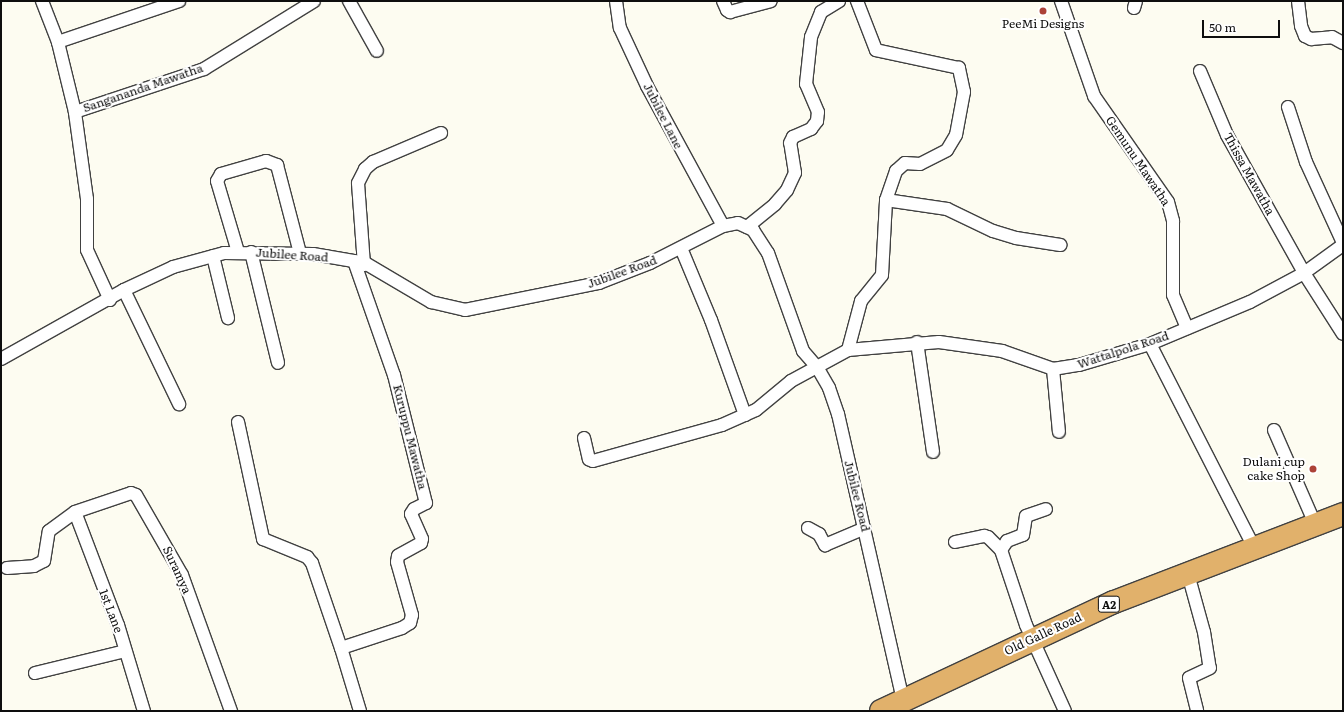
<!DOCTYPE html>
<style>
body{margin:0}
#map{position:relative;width:1344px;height:712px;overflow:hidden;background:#fdfcf1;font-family:Literata,serif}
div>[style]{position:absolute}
.roads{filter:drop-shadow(1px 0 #414141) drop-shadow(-1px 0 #414141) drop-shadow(0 1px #414141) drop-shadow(0 -1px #414141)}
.street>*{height:12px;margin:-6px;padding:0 6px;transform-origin:6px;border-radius:6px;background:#fff}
.highway>*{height:22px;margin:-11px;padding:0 11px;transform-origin:11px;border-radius:11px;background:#e1b16b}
.dots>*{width:11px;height:11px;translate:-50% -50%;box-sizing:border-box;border:2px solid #fff;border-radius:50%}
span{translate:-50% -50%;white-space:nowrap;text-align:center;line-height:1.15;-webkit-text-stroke:4px #fff;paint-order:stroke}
.shield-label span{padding:1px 3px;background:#fff;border:1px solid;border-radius:3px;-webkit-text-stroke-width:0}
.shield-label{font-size:11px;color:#0e0e0e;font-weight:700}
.poi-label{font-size:12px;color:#0e0e0e}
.right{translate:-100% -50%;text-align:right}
.street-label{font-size:12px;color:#0e0e0e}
.frame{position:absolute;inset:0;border:2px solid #0e0e0e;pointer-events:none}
.scale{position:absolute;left:1202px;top:20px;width:78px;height:18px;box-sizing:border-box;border:2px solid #0e0e0e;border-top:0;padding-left:5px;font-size:12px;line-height:14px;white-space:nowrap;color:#0e0e0e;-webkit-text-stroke:3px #fff;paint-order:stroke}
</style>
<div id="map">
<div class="roads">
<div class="street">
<i style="left:42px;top:1px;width:44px;rotate:68.7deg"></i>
<i style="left:349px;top:1px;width:57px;rotate:60.8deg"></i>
<i style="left:616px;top:1px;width:27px;rotate:82deg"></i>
<i style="left:620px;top:28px;width:64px;rotate:65deg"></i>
<i style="left:647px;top:86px;width:159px;rotate:61.5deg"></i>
<i style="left:723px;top:1px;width:10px;rotate:66deg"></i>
<i style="left:727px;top:10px;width:4px;rotate:34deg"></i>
<i style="left:730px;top:12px;width:42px;rotate:-15deg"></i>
<i style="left:1061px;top:1px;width:101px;rotate:70.8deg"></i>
<i style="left:1094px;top:96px;width:129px;rotate:55.1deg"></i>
<i style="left:1168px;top:202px;width:20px;rotate:75deg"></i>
<i style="left:1173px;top:221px;width:74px;rotate:90deg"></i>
<i style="left:1173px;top:295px;width:36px;rotate:67deg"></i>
<i style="left:1298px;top:1px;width:25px;rotate:83deg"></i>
<i style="left:1301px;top:26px;width:11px;rotate:68deg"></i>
<i style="left:1305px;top:36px;width:7px;rotate:27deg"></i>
<i style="left:1311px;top:39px;width:21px;rotate:-5deg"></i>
<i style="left:1332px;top:37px;width:13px;rotate:29deg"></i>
<i style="left:1134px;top:8px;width:7px;rotate:-74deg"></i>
<i style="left:1200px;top:71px;width:69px;rotate:67.1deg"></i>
<i style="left:1227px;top:135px;width:158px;rotate:60.8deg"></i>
<i style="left:1304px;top:273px;width:72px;rotate:57.4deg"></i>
<i style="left:1288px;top:107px;width:58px;rotate:71.9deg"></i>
<i style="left:1306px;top:162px;width:89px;rotate:65.4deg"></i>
<i style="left:75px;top:112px;width:136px;rotate:-18.4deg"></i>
<i style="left:204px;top:69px;width:129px;rotate:-31.7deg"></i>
<i style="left:886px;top:200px;width:62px;rotate:8.4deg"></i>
<i style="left:947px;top:209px;width:51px;rotate:25.6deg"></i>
<i style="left:993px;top:231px;width:24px;rotate:17deg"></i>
<i style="left:1016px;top:238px;width:45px;rotate:9deg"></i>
<i style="left:747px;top:227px;width:36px;rotate:-39deg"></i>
<i style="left:775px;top:204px;width:18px;rotate:-49deg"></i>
<i style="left:787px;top:190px;width:19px;rotate:-65deg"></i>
<i style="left:795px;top:173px;width:30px;rotate:-99deg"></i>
<i style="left:790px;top:143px;width:7px;rotate:-63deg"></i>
<i style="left:793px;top:137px;width:20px;rotate:-24deg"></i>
<i style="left:811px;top:129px;width:10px;rotate:-53deg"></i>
<i style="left:817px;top:121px;width:9px;rotate:-84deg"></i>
<i style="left:818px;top:112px;width:30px;rotate:-113deg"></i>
<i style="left:806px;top:84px;width:47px;rotate:-83.9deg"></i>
<i style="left:811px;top:37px;width:27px;rotate:-68deg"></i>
<i style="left:821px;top:12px;width:21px;rotate:-31deg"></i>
<i style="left:681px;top:248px;width:78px;rotate:67.4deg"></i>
<i style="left:711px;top:320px;width:101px;rotate:70.3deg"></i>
<i style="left:238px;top:252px;width:74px;rotate:-106.5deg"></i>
<i style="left:217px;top:181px;width:8px;rotate:-60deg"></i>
<i style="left:221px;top:174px;width:47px;rotate:-16.1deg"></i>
<i style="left:266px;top:161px;width:12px;rotate:20deg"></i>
<i style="left:277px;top:165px;width:91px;rotate:75.4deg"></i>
<i style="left:251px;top:252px;width:114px;rotate:76.3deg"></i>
<i style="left:213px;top:256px;width:64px;rotate:76.4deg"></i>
<i style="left:354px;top:261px;width:121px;rotate:70.7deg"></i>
<i style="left:394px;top:375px;width:132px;rotate:76deg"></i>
<i style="left:426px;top:503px;width:13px;rotate:153deg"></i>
<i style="left:414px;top:509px;width:6px;rotate:121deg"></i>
<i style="left:411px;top:514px;width:27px;rotate:66deg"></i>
<i style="left:422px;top:539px;width:4px;rotate:104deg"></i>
<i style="left:421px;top:543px;width:26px;rotate:151deg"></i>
<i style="left:398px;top:556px;width:6px;rotate:99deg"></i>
<i style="left:397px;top:562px;width:55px;rotate:74.2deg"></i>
<i style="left:412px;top:615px;width:8px;rotate:104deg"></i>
<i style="left:410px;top:623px;width:9px;rotate:148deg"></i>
<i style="left:402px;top:628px;width:64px;rotate:161.8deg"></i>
<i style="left:341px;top:648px;width:66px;rotate:73.2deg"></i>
<i style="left:364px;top:265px;width:82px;rotate:-94.2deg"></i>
<i style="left:358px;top:183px;width:16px;rotate:-63deg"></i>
<i style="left:365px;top:169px;width:11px;rotate:-41deg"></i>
<i style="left:373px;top:162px;width:74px;rotate:-23.1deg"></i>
<i style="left:124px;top:290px;width:127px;rotate:64.2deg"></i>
<i style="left:110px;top:300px;width:55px;rotate:-114.7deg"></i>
<i style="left:87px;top:250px;width:51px;rotate:-90deg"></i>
<i style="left:87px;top:199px;width:88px;rotate:-97.9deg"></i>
<i style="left:75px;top:112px;width:72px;rotate:-103.7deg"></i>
<i style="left:58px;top:42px;width:128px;rotate:-18.7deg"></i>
<i style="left:917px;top:342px;width:111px;rotate:81.7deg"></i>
<i style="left:1150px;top:344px;width:228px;rotate:62.9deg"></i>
<i style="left:848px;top:350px;width:51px;rotate:-75.1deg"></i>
<i style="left:861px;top:301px;width:33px;rotate:-51deg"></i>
<i style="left:882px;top:275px;width:75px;rotate:-86.9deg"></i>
<i style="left:886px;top:200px;width:31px;rotate:-71deg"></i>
<i style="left:896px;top:171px;width:12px;rotate:-42deg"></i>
<i style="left:905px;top:163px;width:15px;rotate:4deg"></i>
<i style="left:920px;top:164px;width:30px;rotate:-27deg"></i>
<i style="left:947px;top:150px;width:17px;rotate:-59deg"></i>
<i style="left:956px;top:135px;width:44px;rotate:-79.5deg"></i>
<i style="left:964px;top:92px;width:25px;rotate:-102deg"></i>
<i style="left:959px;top:68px;width:85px;rotate:-167.8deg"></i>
<i style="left:876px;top:50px;width:53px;rotate:-111.2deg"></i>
<i style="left:1px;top:359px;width:141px;rotate:-29.3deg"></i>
<i style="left:124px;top:290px;width:54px;rotate:-25.1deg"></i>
<i style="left:173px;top:267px;width:53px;rotate:-15.4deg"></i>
<i style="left:224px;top:253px;width:89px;rotate:0.6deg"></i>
<i style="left:313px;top:254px;width:53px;rotate:9.8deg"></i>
<i style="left:365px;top:263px;width:77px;rotate:30.6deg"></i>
<i style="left:431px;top:302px;width:35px;rotate:13deg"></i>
<i style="left:465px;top:310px;width:137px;rotate:-11.4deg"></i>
<i style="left:599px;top:283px;width:55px;rotate:-21.4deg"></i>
<i style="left:650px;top:263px;width:82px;rotate:-26.9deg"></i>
<i style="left:723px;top:226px;width:15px;rotate:-11deg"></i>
<i style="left:738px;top:223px;width:17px;rotate:25deg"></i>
<i style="left:753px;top:230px;width:27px;rotate:57deg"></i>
<i style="left:768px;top:253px;width:104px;rotate:70.3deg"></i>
<i style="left:803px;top:351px;width:21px;rotate:49deg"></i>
<i style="left:817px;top:367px;width:24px;rotate:60deg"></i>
<i style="left:829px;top:388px;width:28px;rotate:71deg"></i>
<i style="left:838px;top:414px;width:293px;rotate:77.2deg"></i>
<i style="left:1053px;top:369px;width:63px;rotate:84.6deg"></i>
<i style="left:238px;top:422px;width:120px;rotate:77.9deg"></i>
<i style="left:263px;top:539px;width:48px;rotate:22.2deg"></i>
<i style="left:307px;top:557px;width:8px;rotate:50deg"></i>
<i style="left:312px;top:563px;width:90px;rotate:71.2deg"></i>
<i style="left:1274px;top:430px;width:103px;rotate:66.4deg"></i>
<i style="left:584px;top:438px;width:22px;rotate:77deg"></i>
<i style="left:589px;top:459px;width:4px;rotate:27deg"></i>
<i style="left:593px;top:461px;width:134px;rotate:-15.6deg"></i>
<i style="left:722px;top:425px;width:37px;rotate:-24deg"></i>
<i style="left:756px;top:410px;width:45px;rotate:-39.6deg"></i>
<i style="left:791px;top:381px;width:65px;rotate:-28.5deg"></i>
<i style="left:848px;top:350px;width:91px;rotate:-5deg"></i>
<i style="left:939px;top:342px;width:64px;rotate:8.1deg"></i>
<i style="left:1002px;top:351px;width:54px;rotate:19.4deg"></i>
<i style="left:1053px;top:369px;width:26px;rotate:-9deg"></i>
<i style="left:1079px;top:365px;width:74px;rotate:-16.5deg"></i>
<i style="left:1150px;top:344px;width:108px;rotate:-22.8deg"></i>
<i style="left:1250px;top:302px;width:61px;rotate:-28.2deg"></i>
<i style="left:1304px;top:273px;width:48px;rotate:-35.7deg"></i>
<i style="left:75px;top:512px;width:121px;rotate:69.2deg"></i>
<i style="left:118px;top:625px;width:90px;rotate:73.2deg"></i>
<i style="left:808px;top:528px;width:13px;rotate:29deg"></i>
<i style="left:819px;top:534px;width:13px;rotate:61deg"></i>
<i style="left:825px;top:545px;width:43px;rotate:-23deg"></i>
<i style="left:955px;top:542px;width:30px;rotate:-12deg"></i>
<i style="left:984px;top:536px;width:4px;rotate:14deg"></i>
<i style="left:988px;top:537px;width:18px;rotate:45deg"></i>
<i style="left:1001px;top:550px;width:79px;rotate:71.6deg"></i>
<i style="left:1026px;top:625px;width:94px;rotate:65.6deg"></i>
<i style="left:1001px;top:550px;width:11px;rotate:-56deg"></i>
<i style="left:1007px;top:541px;width:17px;rotate:-21deg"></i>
<i style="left:1023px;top:535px;width:19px;rotate:-81deg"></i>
<i style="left:1026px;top:516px;width:21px;rotate:-19deg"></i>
<i style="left:7px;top:568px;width:27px;rotate:-4deg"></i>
<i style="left:34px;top:566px;width:11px;rotate:-27deg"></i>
<i style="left:44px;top:561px;width:30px;rotate:-81deg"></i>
<i style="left:49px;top:531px;width:32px;rotate:-36deg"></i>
<i style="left:75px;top:512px;width:59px;rotate:-18.7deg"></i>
<i style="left:131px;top:493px;width:5px;rotate:22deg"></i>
<i style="left:136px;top:495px;width:92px;rotate:60.1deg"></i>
<i style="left:182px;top:575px;width:145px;rotate:70.2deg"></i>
<i style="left:1188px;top:574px;width:60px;rotate:74.6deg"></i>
<i style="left:1204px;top:632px;width:36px;rotate:81deg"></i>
<i style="left:1210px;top:668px;width:23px;rotate:155deg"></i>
<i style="left:1189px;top:678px;width:34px;rotate:76deg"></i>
<i style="left:35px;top:673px;width:93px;rotate:-13.7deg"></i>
</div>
<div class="highway">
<i style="left:881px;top:711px;width:257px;rotate:-25.1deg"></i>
<i style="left:1114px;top:602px;width:245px;rotate:-21deg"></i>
</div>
</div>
<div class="dots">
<i style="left:1043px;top:11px;background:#ac4238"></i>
<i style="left:1313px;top:469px;background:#ac4238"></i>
</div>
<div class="shield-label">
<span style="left:1109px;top:604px">A2</span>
</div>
<div class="poi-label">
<span style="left:1043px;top:24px">PeeMi Designs</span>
<span class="right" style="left:1305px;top:469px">Dulani cup<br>cake Shop</span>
</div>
<div class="street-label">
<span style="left:143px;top:88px;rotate:-19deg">Sangananda Mawatha</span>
<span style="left:663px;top:116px;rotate:63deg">Jubilee Lane</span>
<span style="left:1138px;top:161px;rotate:56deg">Gemunu Mawatha</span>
<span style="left:1249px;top:174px;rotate:61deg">Thissa Mawatha</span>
<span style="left:292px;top:255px;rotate:4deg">Jubilee Road</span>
<span style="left:622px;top:272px;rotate:-20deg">Jubilee Road</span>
<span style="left:1123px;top:350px;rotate:-18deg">Wattalpola Road</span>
<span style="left:410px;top:437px;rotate:76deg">Kuruppu Mawatha</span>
<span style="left:857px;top:496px;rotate:76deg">Jubilee Road</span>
<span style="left:177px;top:570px;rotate:65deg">Suramya</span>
<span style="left:111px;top:611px;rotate:69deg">1st Lane</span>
<span style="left:1043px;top:634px;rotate:-25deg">Old Galle Road</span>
</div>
<div class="frame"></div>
<div class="scale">50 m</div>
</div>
